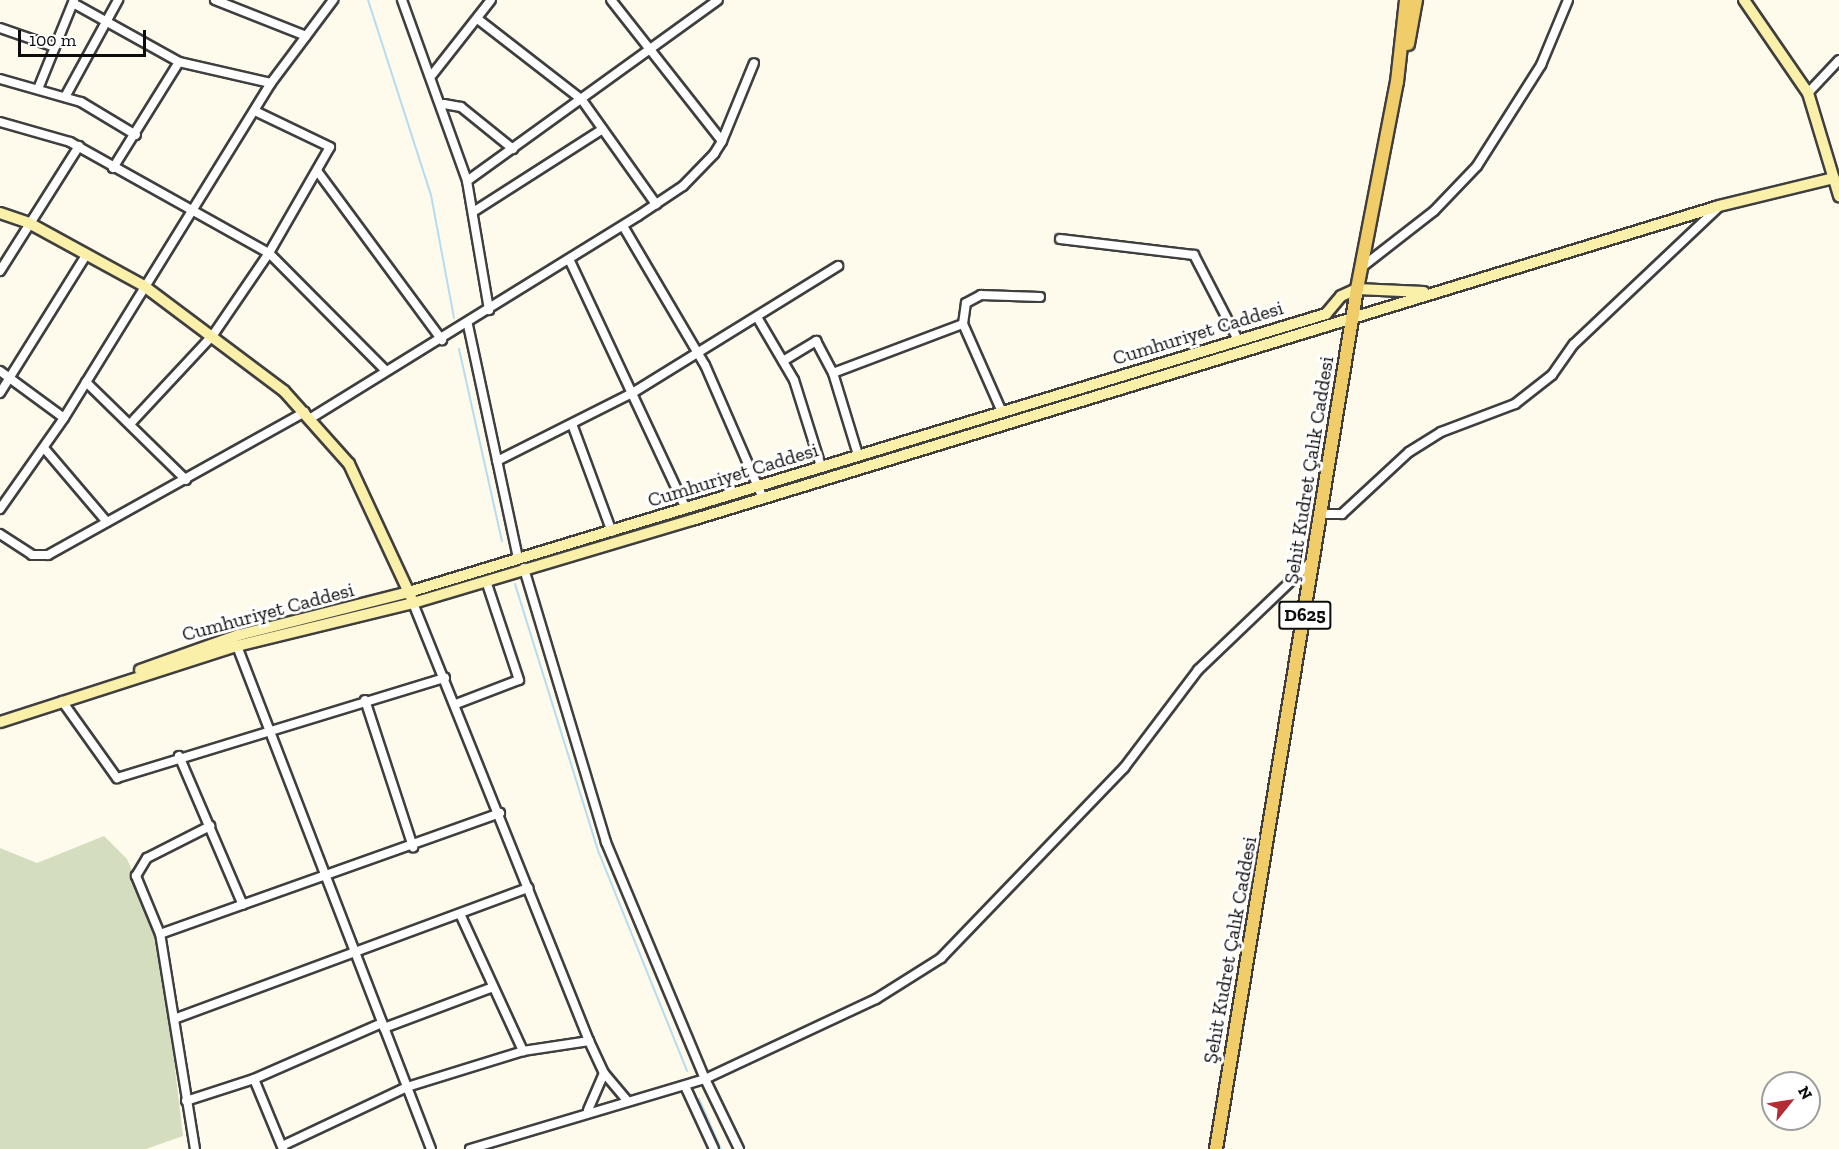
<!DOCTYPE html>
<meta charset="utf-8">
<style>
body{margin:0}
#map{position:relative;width:1839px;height:1149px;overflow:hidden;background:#fefaec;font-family:"Zilla Slab",serif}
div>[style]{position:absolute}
.cemetery>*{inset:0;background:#d4debf}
.stream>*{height:2px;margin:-1px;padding:0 1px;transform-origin:1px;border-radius:1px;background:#b4dcf2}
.roads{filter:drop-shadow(2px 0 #3f3f3f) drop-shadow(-2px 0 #3f3f3f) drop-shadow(0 2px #3f3f3f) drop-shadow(0 -2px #3f3f3f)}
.street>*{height:8px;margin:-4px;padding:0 4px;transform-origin:4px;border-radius:4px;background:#fff}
.secondary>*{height:10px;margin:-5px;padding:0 5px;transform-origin:5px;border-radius:5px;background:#faf0aa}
.primary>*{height:12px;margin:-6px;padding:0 6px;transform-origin:6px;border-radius:6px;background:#f1cd69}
span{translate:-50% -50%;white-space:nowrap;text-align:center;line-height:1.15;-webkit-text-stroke:6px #fff;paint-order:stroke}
.shield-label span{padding:2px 4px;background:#fff;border:2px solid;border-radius:4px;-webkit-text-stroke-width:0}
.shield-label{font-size:18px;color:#0c0c0c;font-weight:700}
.street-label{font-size:20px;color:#0c0c0c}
.north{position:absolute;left:1761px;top:1071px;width:60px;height:60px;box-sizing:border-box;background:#fff;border:2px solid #9e9e9e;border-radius:50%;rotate:60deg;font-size:16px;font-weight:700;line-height:24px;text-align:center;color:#0c0c0c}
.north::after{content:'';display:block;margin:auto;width:21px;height:27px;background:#b42c35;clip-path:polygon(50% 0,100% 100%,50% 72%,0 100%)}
.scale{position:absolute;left:18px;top:30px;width:128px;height:27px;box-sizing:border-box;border:3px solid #0c0c0c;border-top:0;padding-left:8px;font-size:18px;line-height:21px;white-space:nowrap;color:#0c0c0c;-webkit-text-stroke:4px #fff;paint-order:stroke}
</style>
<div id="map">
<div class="cemetery">
<i style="clip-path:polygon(104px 836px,127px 859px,159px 933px,183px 1136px,146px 1149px,0 1149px,0 848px,37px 863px)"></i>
</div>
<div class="stream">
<i style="left:368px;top:0;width:205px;rotate:72.1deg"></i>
<i style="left:431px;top:195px;width:125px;rotate:79.4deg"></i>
<i style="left:459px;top:349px;width:197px;rotate:77.4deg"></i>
<i style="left:515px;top:584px;width:282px;rotate:72.7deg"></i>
<i style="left:599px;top:853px;width:235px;rotate:68deg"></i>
<i style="left:699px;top:1099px;width:55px;rotate:66.3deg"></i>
</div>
<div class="roads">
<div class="street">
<i style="left:215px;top:0;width:98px;rotate:21.6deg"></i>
<i style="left:402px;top:0;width:192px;rotate:70.2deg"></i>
<i style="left:467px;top:181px;width:131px;rotate:80.3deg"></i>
<i style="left:73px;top:3px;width:121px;rotate:29.1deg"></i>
<i style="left:179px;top:62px;width:94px;rotate:12.9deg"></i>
<i style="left:479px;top:20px;width:130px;rotate:37.8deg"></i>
<i style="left:582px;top:100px;width:128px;rotate:54.6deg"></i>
<i style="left:0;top:28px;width:58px;rotate:19.1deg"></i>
<i style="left:432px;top:75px;width:95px;rotate:-51.8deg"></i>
<i style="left:0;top:79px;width:84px;rotate:15.9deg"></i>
<i style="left:81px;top:102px;width:64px;rotate:31deg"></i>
<i style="left:38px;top:89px;width:96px;rotate:-68deg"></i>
<i style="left:1808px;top:93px;width:45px;rotate:-46.8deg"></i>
<i style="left:65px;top:97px;width:111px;rotate:-61.3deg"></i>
<i style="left:444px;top:104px;width:17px;rotate:10deg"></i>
<i style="left:461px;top:107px;width:67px;rotate:38.9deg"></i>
<i style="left:0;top:122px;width:73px;rotate:15.9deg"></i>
<i style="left:70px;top:142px;width:228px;rotate:29.2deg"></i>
<i style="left:269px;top:253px;width:165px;rotate:45.2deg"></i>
<i style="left:722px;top:141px;width:84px;rotate:-67.7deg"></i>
<i style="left:113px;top:168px;width:125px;rotate:-58.1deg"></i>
<i style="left:318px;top:172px;width:209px;rotate:53.6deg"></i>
<i style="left:467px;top:181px;width:309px;rotate:-35.8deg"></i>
<i style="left:473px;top:212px;width:152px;rotate:-32.6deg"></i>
<i style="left:623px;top:226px;width:161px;rotate:59.5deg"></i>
<i style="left:705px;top:365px;width:143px;rotate:66.5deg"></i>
<i style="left:1060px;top:239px;width:135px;rotate:6.8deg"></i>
<i style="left:1194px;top:255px;width:96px;rotate:62.6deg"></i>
<i style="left:569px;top:259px;width:276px;rotate:64.9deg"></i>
<i style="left:1362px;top:267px;width:91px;rotate:-37.9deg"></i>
<i style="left:1434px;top:211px;width:62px;rotate:-46.3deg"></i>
<i style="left:1477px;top:166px;width:120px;rotate:-57.6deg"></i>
<i style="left:1541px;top:65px;width:70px;rotate:-67.4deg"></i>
<i style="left:0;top:271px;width:148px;rotate:-57.7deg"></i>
<i style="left:757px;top:317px;width:73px;rotate:59.6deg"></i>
<i style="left:794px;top:380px;width:90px;rotate:72.6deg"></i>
<i style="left:468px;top:325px;width:238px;rotate:77.9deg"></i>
<i style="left:783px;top:361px;width:39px;rotate:-31deg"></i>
<i style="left:816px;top:341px;width:36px;rotate:62deg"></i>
<i style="left:833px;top:373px;width:86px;rotate:73deg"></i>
<i style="left:0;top:371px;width:79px;rotate:36.3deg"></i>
<i style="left:833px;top:373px;width:139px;rotate:-20.7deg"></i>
<i style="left:86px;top:382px;width:140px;rotate:44.4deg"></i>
<i style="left:0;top:393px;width:164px;rotate:-58deg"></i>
<i style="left:1002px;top:412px;width:96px;rotate:-113.9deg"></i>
<i style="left:963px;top:324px;width:21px;rotate:-82deg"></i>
<i style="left:966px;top:303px;width:17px;rotate:-28deg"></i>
<i style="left:981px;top:295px;width:59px;rotate:1.9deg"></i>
<i style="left:311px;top:418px;width:384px;rotate:-31.7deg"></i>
<i style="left:638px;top:216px;width:54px;rotate:-33.7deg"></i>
<i style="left:683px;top:186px;width:45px;rotate:-45.9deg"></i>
<i style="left:714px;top:154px;width:15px;rotate:-58deg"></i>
<i style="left:722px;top:141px;width:179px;rotate:-128.2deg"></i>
<i style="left:130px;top:424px;width:122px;rotate:-47deg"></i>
<i style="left:213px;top:335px;width:99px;rotate:-55.7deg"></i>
<i style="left:269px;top:253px;width:122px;rotate:-60.1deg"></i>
<i style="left:330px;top:147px;width:83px;rotate:-154.4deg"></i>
<i style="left:572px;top:424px;width:115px;rotate:69.7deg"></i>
<i style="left:44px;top:448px;width:97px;rotate:49.6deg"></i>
<i style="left:497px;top:461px;width:153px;rotate:-26.7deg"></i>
<i style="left:634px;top:392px;width:240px;rotate:-31.7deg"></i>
<i style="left:0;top:509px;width:111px;rotate:-54.9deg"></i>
<i style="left:64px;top:418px;width:394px;rotate:-58.3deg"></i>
<i style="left:271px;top:83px;width:104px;rotate:-53.2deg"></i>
<i style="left:1322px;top:514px;width:20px"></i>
<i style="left:1342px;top:514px;width:91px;rotate:-42.8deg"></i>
<i style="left:1409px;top:452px;width:38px;rotate:-32deg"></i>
<i style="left:1441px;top:432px;width:79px;rotate:-20.7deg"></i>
<i style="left:1515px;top:404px;width:47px;rotate:-38.1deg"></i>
<i style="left:1552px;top:375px;width:38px;rotate:-55deg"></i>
<i style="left:1574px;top:344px;width:198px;rotate:-43.4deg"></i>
<i style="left:0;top:534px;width:38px;rotate:33deg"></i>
<i style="left:32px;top:555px;width:16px"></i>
<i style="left:48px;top:555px;width:294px;rotate:-29.1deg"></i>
<i style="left:413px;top:603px;width:472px;rotate:68.1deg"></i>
<i style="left:589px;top:1041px;width:35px;rotate:65deg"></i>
<i style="left:604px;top:1073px;width:34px;rotate:50deg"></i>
<i style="left:237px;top:646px;width:539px;rotate:68.91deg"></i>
<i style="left:365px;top:700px;width:155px;rotate:71.9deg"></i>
<i style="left:62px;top:701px;width:95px;rotate:54.5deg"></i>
<i style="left:117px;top:778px;width:343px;rotate:-17deg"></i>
<i style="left:456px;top:704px;width:67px;rotate:-20.9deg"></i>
<i style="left:519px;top:680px;width:104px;rotate:-108.4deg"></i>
<i style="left:179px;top:756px;width:162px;rotate:66.8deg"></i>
<i style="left:461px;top:916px;width:149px;rotate:65.3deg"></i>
<i style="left:160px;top:934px;width:361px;rotate:-19.6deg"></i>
<i style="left:174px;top:1019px;width:378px;rotate:-20.3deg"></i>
<i style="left:384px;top:1028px;width:116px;rotate:-20.6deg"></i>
<i style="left:254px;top:1079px;width:76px;rotate:67.5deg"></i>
<i style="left:685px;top:1086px;width:69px;rotate:65.3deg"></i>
<i style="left:186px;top:1101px;width:71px;rotate:-17.9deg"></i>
<i style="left:254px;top:1079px;width:140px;rotate:-23.6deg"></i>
<i style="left:588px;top:1110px;width:40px;rotate:-66.6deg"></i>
<i style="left:282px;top:1146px;width:138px;rotate:-25.3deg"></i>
<i style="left:407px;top:1087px;width:121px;rotate:-17.2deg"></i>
<i style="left:523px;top:1051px;width:67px;rotate:-8.6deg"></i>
<i style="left:195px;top:1149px;width:218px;rotate:-99.2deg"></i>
<i style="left:160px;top:934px;width:63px;rotate:-112.5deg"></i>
<i style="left:136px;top:876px;width:21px;rotate:-59deg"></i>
<i style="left:147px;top:858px;width:71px;rotate:-26.9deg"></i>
<i style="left:470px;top:1149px;width:245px;rotate:-16.6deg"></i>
<i style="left:705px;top:1079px;width:257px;rotate:-112.7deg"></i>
<i style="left:606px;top:842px;width:286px;rotate:-106.7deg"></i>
<i style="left:739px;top:1149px;width:78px;rotate:-115.9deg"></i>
<i style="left:705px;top:1079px;width:189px;rotate:-25.1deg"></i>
<i style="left:876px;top:999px;width:77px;rotate:-32.2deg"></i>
<i style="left:941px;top:958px;width:264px;rotate:-46.1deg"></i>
<i style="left:1124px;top:768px;width:123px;rotate:-52.9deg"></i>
<i style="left:1198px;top:670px;width:156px;rotate:-43.7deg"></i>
</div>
<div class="secondary">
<i style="left:1744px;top:0;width:113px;rotate:55.5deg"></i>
<i style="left:1808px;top:93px;width:108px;rotate:73.2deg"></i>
<i style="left:0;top:213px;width:31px;rotate:19deg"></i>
<i style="left:29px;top:223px;width:131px;rotate:28.7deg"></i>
<i style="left:144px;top:286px;width:175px;rotate:36.9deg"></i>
<i style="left:284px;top:391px;width:98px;rotate:48.3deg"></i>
<i style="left:349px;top:464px;width:147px;rotate:65deg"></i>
<i style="left:140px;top:670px;width:105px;rotate:-19.5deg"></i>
<i style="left:239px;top:635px;width:175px;rotate:-14.2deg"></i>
<i style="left:409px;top:592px;width:958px;rotate:-16.87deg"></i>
<i style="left:1326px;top:314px;width:23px;rotate:-50deg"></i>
<i style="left:1341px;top:296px;width:17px;rotate:-24deg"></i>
<i style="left:1357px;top:289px;width:67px;rotate:2.6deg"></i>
<i style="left:0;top:722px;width:249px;rotate:-17.8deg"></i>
<i style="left:237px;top:646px;width:181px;rotate:-13.7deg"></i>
<i style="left:413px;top:603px;width:291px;rotate:-16.6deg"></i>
<i style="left:692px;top:520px;width:1074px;rotate:-17deg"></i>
<i style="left:1719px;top:206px;width:118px;rotate:-13.7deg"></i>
</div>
<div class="primary">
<i style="left:1408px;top:44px;width:45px;rotate:-79.7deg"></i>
<i style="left:1216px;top:1149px;width:871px;rotate:-80.69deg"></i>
<i style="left:1357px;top:289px;width:211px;rotate:-79.1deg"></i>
<i style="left:1397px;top:82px;width:82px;rotate:-83.7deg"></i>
</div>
</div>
<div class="shield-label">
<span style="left:1305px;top:615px">D625</span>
</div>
<div class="street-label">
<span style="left:1198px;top:333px;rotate:-17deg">Cumhuriyet Caddesi</span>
<span style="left:1309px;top:470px;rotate:-81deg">Şehit Kudret Çalık Caddesi</span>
<span style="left:733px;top:475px;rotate:-17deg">Cumhuriyet Caddesi</span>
<span style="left:268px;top:612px;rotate:-15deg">Cumhuriyet Caddesi</span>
<span style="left:1230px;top:950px;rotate:-80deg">Şehit Kudret Çalık Caddesi</span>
</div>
<div class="north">N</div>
<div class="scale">100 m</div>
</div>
